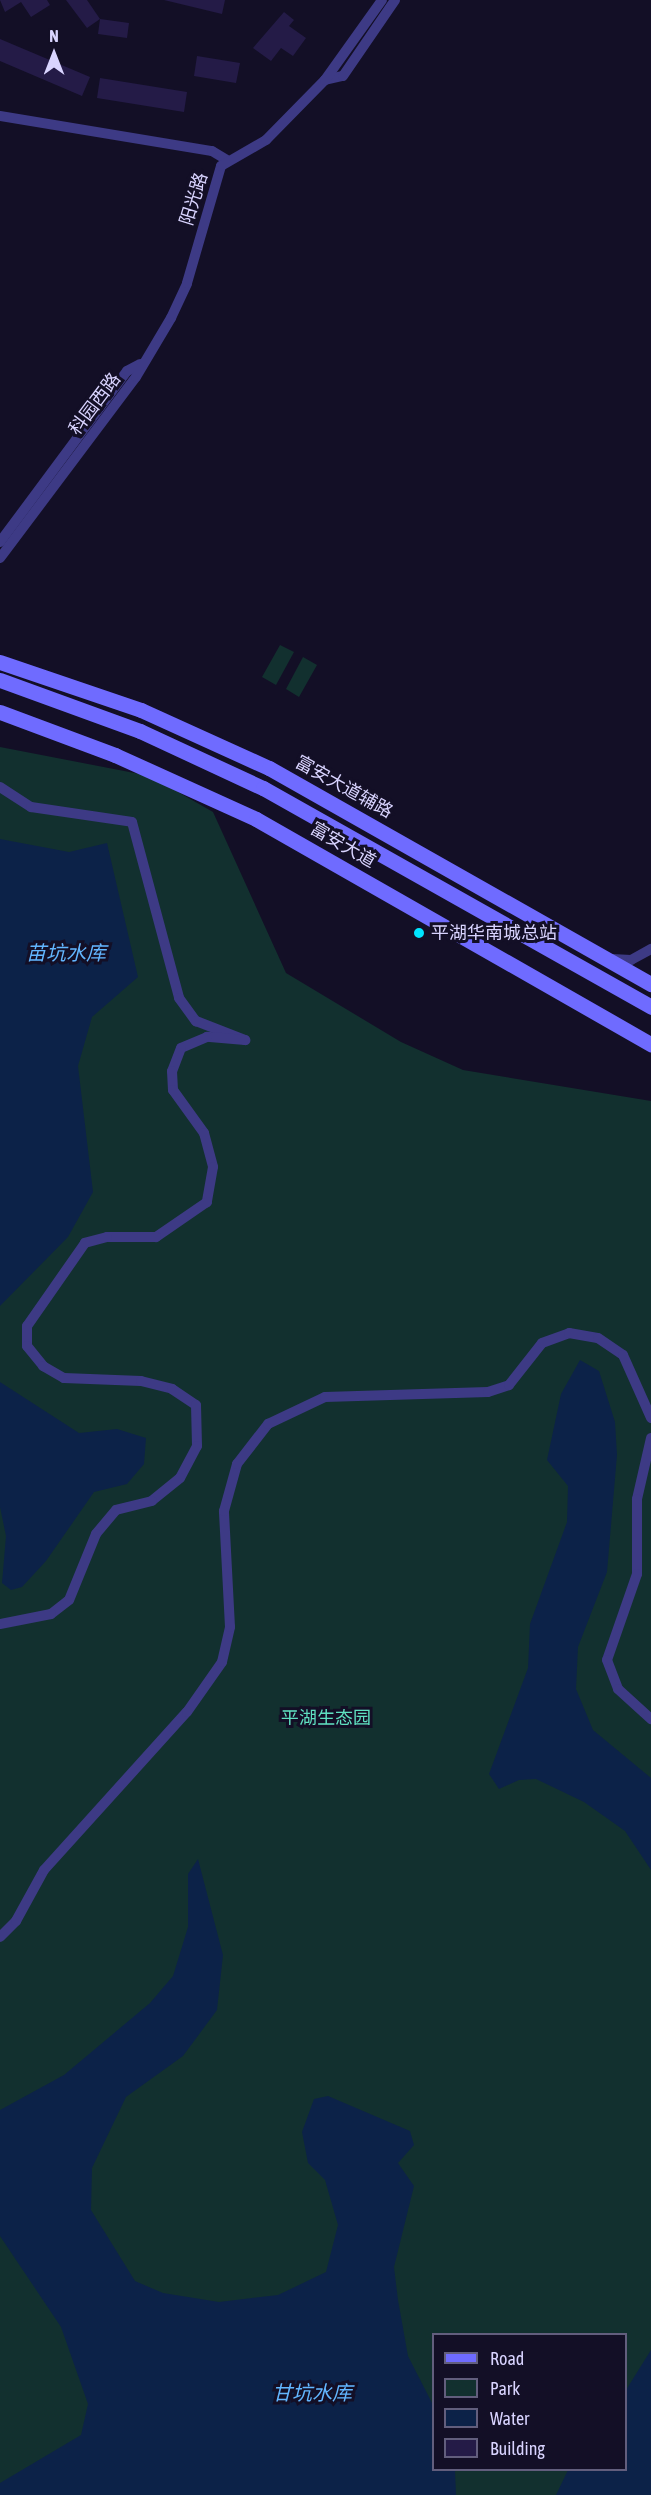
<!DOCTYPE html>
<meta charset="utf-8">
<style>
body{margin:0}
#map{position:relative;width:651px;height:2495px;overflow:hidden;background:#130f26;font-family:"Asap Condensed","Noto Sans SC",sans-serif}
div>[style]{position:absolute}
.green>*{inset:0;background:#12302f}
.water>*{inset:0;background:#0c2248}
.building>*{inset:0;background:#241b47}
.minor>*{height:10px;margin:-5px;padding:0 5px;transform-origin:5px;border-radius:5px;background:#3d3a85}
.secondary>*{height:15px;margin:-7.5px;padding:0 7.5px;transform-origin:7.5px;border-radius:7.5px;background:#6f6bff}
.dots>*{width:16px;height:16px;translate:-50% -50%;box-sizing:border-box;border:3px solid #130f26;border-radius:50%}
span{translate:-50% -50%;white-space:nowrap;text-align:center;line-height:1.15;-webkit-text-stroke:6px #130f26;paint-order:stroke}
.street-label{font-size:18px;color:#d9d4ff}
.poi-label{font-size:18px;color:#d9d4ff}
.left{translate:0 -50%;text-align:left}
.park-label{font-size:18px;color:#5fe0c0}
.water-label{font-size:20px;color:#62b6ff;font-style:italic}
.legend{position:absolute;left:432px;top:2333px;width:195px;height:138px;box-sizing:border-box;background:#130f26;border:2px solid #625e7d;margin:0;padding:8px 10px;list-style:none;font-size:18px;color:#d9d4ff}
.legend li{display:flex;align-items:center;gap:12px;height:30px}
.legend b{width:30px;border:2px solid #625e7d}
.north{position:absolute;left:24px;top:24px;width:60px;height:60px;-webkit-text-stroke:4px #130f26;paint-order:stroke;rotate:0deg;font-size:16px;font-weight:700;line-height:24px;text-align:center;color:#d9d4ff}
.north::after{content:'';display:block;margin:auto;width:21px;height:27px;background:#d9d4ff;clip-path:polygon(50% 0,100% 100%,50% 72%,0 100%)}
</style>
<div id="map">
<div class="green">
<i style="clip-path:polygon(280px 645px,294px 652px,276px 685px,262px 677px)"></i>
<i style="clip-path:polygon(303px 657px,317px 665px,299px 697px,286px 689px)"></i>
<i style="clip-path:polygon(evenodd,0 747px,150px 776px,213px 812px,286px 973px,401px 1042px,463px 1070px,651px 1101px,651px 2495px,0 2495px,0 747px,434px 2334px,626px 2334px,626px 2470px,434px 2470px,434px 2334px)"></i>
</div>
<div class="water">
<i style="clip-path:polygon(0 839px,69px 852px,107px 843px,138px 977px,92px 1017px,78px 1066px,93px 1192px,68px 1237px,0 1306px)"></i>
<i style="clip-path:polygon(580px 1360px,599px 1371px,615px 1422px,617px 1455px,607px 1572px,578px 1647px,576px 1689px,593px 1730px,651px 1778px,651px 1870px,625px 1831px,584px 1802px,536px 1779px,519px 1780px,499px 1789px,489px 1774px,528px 1668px,530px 1624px,567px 1522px,568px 1486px,547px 1460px,561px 1394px)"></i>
<i style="clip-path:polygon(0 1382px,79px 1433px,117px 1429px,146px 1438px,144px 1464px,127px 1484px,94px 1492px,46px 1561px,22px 1587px,11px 1590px,2px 1583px,6px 1536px,0 1507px)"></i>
<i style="clip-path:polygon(198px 1859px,223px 1955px,217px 2010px,183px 2056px,126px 2097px,92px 2168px,91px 2210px,135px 2281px,163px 2293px,219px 2302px,278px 2295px,326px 2272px,338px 2225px,325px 2180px,308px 2163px,302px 2132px,314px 2099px,328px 2096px,410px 2131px,414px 2145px,398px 2163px,414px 2186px,394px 2267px,398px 2300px,408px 2356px,433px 2405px,434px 2470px,455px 2470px,456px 2495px,0 2495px,0 2483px,81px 2435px,88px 2404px,61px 2327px,0 2236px,0 2110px,64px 2075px,150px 2003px,173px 1976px,188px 1927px,188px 1874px)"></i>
<i style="clip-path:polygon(651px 2350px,651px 2495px,556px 2495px,568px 2470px,626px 2470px,626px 2390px)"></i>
</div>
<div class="building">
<i style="clip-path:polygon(0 0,47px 0,50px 5px,31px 17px,21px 2px,5px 12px)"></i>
<i style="clip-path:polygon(66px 0,87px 0,100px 19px,87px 28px)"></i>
<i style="clip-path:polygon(164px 0,225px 0,222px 14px)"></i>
<i style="clip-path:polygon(284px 12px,294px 20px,289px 26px,306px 38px,293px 56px,281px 48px,271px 61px,253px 48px)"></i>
<i style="clip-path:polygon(100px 19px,129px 23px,127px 38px,98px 34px)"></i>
<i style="clip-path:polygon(0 39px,90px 77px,82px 96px,0 61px)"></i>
<i style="clip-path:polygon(197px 56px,240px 63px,236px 83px,194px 76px)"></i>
<i style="clip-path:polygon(100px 78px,187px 92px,184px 112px,97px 98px)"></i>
</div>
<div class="minor">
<i style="left:325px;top:80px;width:18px;rotate:-13deg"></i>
<i style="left:343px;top:76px;width:92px;rotate:-55.6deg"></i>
<i style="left:0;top:116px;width:215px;rotate:9.4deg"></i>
<i style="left:212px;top:151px;width:17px;rotate:31deg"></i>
<i style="left:0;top:542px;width:213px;rotate:-53.4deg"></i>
<i style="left:127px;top:371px;width:15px;rotate:-28deg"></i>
<i style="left:0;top:558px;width:226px;rotate:-53.1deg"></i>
<i style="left:136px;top:377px;width:69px;rotate:-59.3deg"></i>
<i style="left:171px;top:318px;width:38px;rotate:-65deg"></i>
<i style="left:187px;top:283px;width:122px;rotate:-73.8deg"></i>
<i style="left:221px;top:166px;width:52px;rotate:-30deg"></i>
<i style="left:266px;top:140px;width:84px;rotate:-45.5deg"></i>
<i style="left:325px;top:80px;width:98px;rotate:-54.5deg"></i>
<i style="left:0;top:787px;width:37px;rotate:33deg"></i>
<i style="left:31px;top:807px;width:102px;rotate:8.4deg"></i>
<i style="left:132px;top:822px;width:182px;rotate:75deg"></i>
<i style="left:179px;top:998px;width:29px;rotate:54deg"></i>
<i style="left:196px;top:1021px;width:53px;rotate:21.2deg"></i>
<i style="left:245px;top:1040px;width:38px;rotate:-175deg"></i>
<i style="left:207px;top:1037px;width:28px;rotate:157deg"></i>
<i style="left:181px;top:1048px;width:25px;rotate:111deg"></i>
<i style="left:172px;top:1071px;width:19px;rotate:87deg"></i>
<i style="left:173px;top:1090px;width:53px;rotate:54.2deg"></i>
<i style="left:204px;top:1133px;width:35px;rotate:75deg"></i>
<i style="left:213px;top:1167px;width:36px;rotate:100deg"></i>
<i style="left:207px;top:1202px;width:62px;rotate:145.5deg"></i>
<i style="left:156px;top:1237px;width:49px;rotate:180deg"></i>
<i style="left:107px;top:1237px;width:23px;rotate:165deg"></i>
<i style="left:85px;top:1243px;width:101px;rotate:124.9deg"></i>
<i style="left:27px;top:1326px;width:20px;rotate:90deg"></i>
<i style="left:27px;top:1346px;width:26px;rotate:51deg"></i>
<i style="left:43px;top:1366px;width:24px;rotate:30deg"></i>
<i style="left:64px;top:1378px;width:77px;rotate:2.2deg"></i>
<i style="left:141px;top:1381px;width:32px;rotate:14deg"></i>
<i style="left:172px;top:1389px;width:29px;rotate:34deg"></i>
<i style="left:196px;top:1405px;width:41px;rotate:88.6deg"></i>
<i style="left:197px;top:1446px;width:36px;rotate:118deg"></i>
<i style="left:180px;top:1478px;width:36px;rotate:141deg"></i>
<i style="left:152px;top:1501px;width:37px;rotate:166deg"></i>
<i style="left:116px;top:1510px;width:31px;rotate:130deg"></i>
<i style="left:96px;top:1534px;width:71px;rotate:112.2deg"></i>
<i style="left:69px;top:1600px;width:23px;rotate:142deg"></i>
<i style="left:51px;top:1614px;width:52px;rotate:168.9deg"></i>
<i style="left:612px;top:959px;width:19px;rotate:3deg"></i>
<i style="left:631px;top:960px;width:23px;rotate:-29deg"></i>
<i style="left:651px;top:1438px;width:63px;rotate:102.9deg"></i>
<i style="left:637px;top:1499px;width:75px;rotate:90deg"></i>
<i style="left:637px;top:1574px;width:91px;rotate:109.2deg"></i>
<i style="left:607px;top:1660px;width:31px;rotate:69deg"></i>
<i style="left:618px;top:1689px;width:45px;rotate:42.3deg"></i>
<i style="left:0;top:1937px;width:23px;rotate:-45deg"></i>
<i style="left:16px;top:1921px;width:58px;rotate:-61.2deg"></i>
<i style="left:44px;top:1870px;width:213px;rotate:-47.9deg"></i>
<i style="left:187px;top:1712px;width:61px;rotate:-55deg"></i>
<i style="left:222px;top:1662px;width:36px;rotate:-77deg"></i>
<i style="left:230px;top:1627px;width:116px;rotate:-93deg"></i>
<i style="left:224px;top:1511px;width:49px;rotate:-74.5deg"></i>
<i style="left:237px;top:1464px;width:51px;rotate:-52.2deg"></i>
<i style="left:268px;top:1424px;width:63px;rotate:-25.3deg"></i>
<i style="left:325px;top:1397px;width:163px;rotate:-1.8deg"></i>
<i style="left:488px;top:1392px;width:22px;rotate:-18deg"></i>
<i style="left:509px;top:1385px;width:53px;rotate:-51.8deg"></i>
<i style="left:542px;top:1343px;width:29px;rotate:-20deg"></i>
<i style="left:569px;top:1333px;width:29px;rotate:10deg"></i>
<i style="left:598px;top:1338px;width:30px;rotate:34deg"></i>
<i style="left:623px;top:1355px;width:69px;rotate:66deg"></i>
</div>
<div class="secondary">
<i style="left:0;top:662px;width:149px;rotate:18.8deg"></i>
<i style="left:141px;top:710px;width:141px;rotate:24.4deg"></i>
<i style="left:269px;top:768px;width:439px;rotate:29.5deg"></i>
<i style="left:0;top:680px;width:149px;rotate:20deg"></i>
<i style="left:140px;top:731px;width:136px;rotate:24.9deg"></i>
<i style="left:263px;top:788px;width:446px;rotate:29.4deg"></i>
<i style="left:0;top:712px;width:123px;rotate:20.5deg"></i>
<i style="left:115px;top:755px;width:155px;rotate:24.4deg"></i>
<i style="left:256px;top:819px;width:455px;rotate:29.7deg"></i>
</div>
<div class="dots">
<i style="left:419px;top:933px;background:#00e5ff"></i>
</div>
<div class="street-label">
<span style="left:194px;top:199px;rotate:-73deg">阳光路</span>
<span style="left:95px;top:404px;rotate:-53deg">科园西路</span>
<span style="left:344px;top:787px;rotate:29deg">富安大道辅路</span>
<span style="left:343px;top:845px;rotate:30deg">富安大道</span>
</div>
<div class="poi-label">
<span class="left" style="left:431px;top:933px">平湖华南城总站</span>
</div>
<div class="park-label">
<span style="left:326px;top:1718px">平湖生态园</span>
</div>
<div class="water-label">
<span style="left:66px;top:952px">苗坑水库</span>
<span style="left:312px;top:2392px">甘坑水库</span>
</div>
<ul class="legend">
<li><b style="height:8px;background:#6f6bff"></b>Road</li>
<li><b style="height:16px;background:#12302f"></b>Park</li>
<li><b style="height:16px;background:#0c2248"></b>Water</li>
<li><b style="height:16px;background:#241b47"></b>Building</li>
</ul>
<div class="north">N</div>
</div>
